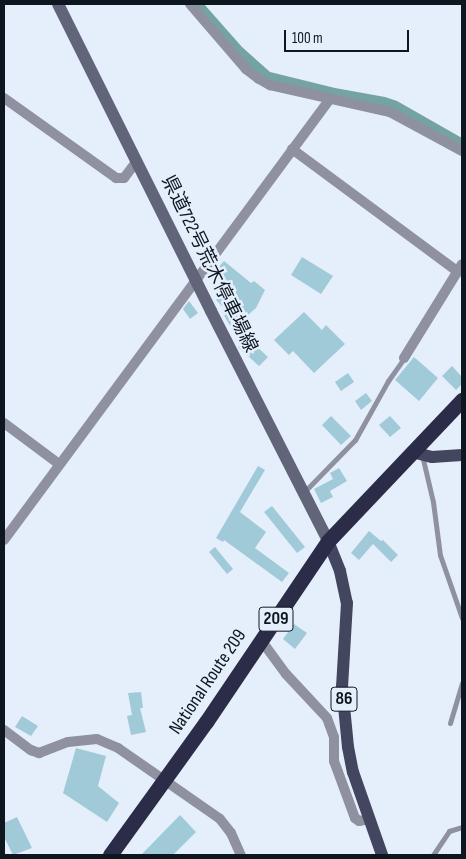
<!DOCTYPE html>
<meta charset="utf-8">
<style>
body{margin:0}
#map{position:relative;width:466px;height:859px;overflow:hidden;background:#e5effb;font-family:"Sofia Sans Condensed","Noto Sans JP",sans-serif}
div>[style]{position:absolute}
.water>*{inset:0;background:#75a3a1}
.building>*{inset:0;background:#a1cad8}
.lane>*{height:5px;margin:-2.5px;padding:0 2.5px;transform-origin:2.5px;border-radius:2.5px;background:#8f91a0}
.street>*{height:10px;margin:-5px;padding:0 5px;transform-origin:5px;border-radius:5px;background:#8f91a0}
.secondary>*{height:12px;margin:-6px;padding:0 6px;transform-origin:6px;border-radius:6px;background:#62657a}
.primary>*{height:12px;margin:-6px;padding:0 6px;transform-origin:6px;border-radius:6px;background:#43465f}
.highway>*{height:15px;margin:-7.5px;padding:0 7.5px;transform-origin:7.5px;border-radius:7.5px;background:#2a2c48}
span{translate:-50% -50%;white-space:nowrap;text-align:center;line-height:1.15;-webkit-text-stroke:5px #e5effb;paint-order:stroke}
.shield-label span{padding:1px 4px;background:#e5effb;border:1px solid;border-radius:4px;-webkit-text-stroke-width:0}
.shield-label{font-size:18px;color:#0e1720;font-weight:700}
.street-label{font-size:19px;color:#0e1720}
.frame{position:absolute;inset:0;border:5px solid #0e1720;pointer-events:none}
.scale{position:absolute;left:284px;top:30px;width:125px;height:22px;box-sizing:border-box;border:2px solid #0e1720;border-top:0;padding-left:6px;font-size:15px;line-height:18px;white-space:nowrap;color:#0e1720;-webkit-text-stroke:4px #e5effb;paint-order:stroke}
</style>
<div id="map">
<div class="water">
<i style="clip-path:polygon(195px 4px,204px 4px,242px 47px,270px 72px,335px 88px,385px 97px,397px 101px,462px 138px,462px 148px,397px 111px,272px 82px,249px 67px)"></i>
</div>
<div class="building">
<i style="clip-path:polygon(302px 257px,333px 276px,321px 294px,291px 275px)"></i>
<i style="clip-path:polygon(224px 261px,251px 283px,254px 281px,265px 290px,256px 308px,232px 329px,222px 312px,225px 309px,216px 300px,231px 285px,215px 271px)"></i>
<i style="clip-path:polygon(189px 301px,198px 313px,190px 319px,183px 309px)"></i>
<i style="clip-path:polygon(304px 312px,322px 330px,326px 325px,345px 344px,314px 373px,293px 351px,289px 355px,274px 340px)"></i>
<i style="clip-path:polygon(250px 335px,256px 342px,254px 344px,268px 357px,259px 366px,238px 347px)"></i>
<i style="clip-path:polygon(414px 357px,438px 378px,419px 401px,395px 380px)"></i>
<i style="clip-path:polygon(452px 366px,462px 377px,462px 384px,456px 390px,442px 376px)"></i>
<i style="clip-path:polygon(348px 373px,354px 382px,341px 391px,335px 382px)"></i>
<i style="clip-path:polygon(366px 393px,372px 401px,361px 410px,355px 401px)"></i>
<i style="clip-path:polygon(331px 416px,351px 436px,341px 445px,322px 425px)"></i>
<i style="clip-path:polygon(390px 416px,401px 428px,390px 437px,379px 425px)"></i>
<i style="clip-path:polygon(258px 466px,265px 470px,240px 512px,266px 532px,255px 548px,289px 573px,282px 582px,224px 540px,223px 542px,216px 538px)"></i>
<i style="clip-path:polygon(339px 468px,347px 481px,330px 491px,333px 497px,321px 503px,314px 489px,333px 479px,330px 473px)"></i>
<i style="clip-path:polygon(272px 506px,305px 547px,297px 553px,264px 512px)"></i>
<i style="clip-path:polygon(369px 531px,381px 541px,383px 540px,398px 555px,391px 562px,373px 544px,359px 560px,351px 553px)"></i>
<i style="clip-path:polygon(215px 547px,233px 569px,227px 574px,209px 552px)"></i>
<i style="clip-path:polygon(294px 624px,307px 633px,295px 649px,283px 639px)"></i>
<i style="clip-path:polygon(141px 692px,143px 708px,140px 708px,146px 732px,131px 735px,127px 716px,132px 715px,128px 693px)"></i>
<i style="clip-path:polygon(22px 716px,38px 726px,31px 736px,15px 727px)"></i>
<i style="clip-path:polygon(76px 748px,106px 756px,98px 786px,119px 803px,107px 822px,63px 793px)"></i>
<i style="clip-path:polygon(180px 815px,196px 832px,173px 855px,141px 855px)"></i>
<i style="clip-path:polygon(17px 817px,32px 848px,13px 855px,4px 837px,4px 823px)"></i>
</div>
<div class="lane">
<i style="left:422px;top:455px;width:48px;rotate:76.8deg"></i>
<i style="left:433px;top:502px;width:53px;rotate:82.5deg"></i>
<i style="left:440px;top:555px;width:67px;rotate:70.8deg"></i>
<i style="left:304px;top:492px;width:73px;rotate:-45.6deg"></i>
<i style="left:355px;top:440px;width:68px;rotate:-60.8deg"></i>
<i style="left:388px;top:381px;width:28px;rotate:-55deg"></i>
<i style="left:450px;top:723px;width:42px;rotate:-73.3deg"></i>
<i style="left:433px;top:855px;width:29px;rotate:-56deg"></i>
<i style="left:449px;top:831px;width:14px;rotate:-17deg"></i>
</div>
<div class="street">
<i style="left:190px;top:4px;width:86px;rotate:49.3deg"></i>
<i style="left:246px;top:69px;width:16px;rotate:38deg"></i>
<i style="left:259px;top:79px;width:13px;rotate:29deg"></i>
<i style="left:270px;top:85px;width:123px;rotate:12.7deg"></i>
<i style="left:390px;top:112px;width:82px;rotate:28.4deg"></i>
<i style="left:4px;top:98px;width:138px;rotate:35.5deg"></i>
<i style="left:116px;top:178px;width:8px"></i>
<i style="left:124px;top:178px;width:21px;rotate:-53deg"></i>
<i style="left:292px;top:149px;width:207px;rotate:36.5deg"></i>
<i style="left:404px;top:358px;width:110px;rotate:-58.3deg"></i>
<i style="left:4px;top:423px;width:69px;rotate:36.7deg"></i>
<i style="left:4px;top:540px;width:548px;rotate:-53.53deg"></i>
<i style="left:261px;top:640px;width:42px;rotate:53.7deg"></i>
<i style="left:286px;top:674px;width:60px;rotate:47deg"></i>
<i style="left:327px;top:718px;width:20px;rotate:70deg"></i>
<i style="left:334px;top:737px;width:24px;rotate:90deg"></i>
<i style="left:334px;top:761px;width:61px;rotate:69.8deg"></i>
<i style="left:355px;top:818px;width:5px;rotate:37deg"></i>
<i style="left:359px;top:821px;width:11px;rotate:-10deg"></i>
<i style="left:4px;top:730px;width:34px;rotate:37deg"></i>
<i style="left:31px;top:750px;width:9px;rotate:21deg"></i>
<i style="left:39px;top:753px;width:31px;rotate:-21deg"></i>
<i style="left:68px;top:742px;width:29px;rotate:-6deg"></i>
<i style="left:97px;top:739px;width:23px;rotate:23deg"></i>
<i style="left:118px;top:748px;width:124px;rotate:34.8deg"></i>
<i style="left:220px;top:819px;width:18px;rotate:52deg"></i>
<i style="left:231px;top:833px;width:24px;rotate:66deg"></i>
</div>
<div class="secondary">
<i style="left:58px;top:4px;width:343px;rotate:63.5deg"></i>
<i style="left:211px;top:311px;width:258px;rotate:63deg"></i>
</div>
<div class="primary">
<i style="left:412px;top:452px;width:21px;rotate:14deg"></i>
<i style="left:432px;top:457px;width:30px;rotate:-4deg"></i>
<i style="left:328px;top:541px;width:32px;rotate:68deg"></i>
<i style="left:340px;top:571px;width:33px;rotate:78deg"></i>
<i style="left:347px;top:603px;width:83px;rotate:93.4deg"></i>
<i style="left:342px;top:686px;width:61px;rotate:84.4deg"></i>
<i style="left:348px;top:747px;width:25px;rotate:79deg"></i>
<i style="left:353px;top:772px;width:88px;rotate:70.7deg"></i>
</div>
<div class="highway">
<i style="left:110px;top:855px;width:164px;rotate:-54.2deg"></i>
<i style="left:206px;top:722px;width:218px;rotate:-56deg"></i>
<i style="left:328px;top:541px;width:195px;rotate:-46.5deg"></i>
</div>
<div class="shield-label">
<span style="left:276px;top:619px">209</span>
<span style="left:344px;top:699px">86</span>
</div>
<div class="street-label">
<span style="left:209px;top:264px;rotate:64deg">県道722号荒木停車場線</span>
<span style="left:208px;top:682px;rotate:-56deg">National Route 209</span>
</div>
<div class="frame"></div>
<div class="scale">100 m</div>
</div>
